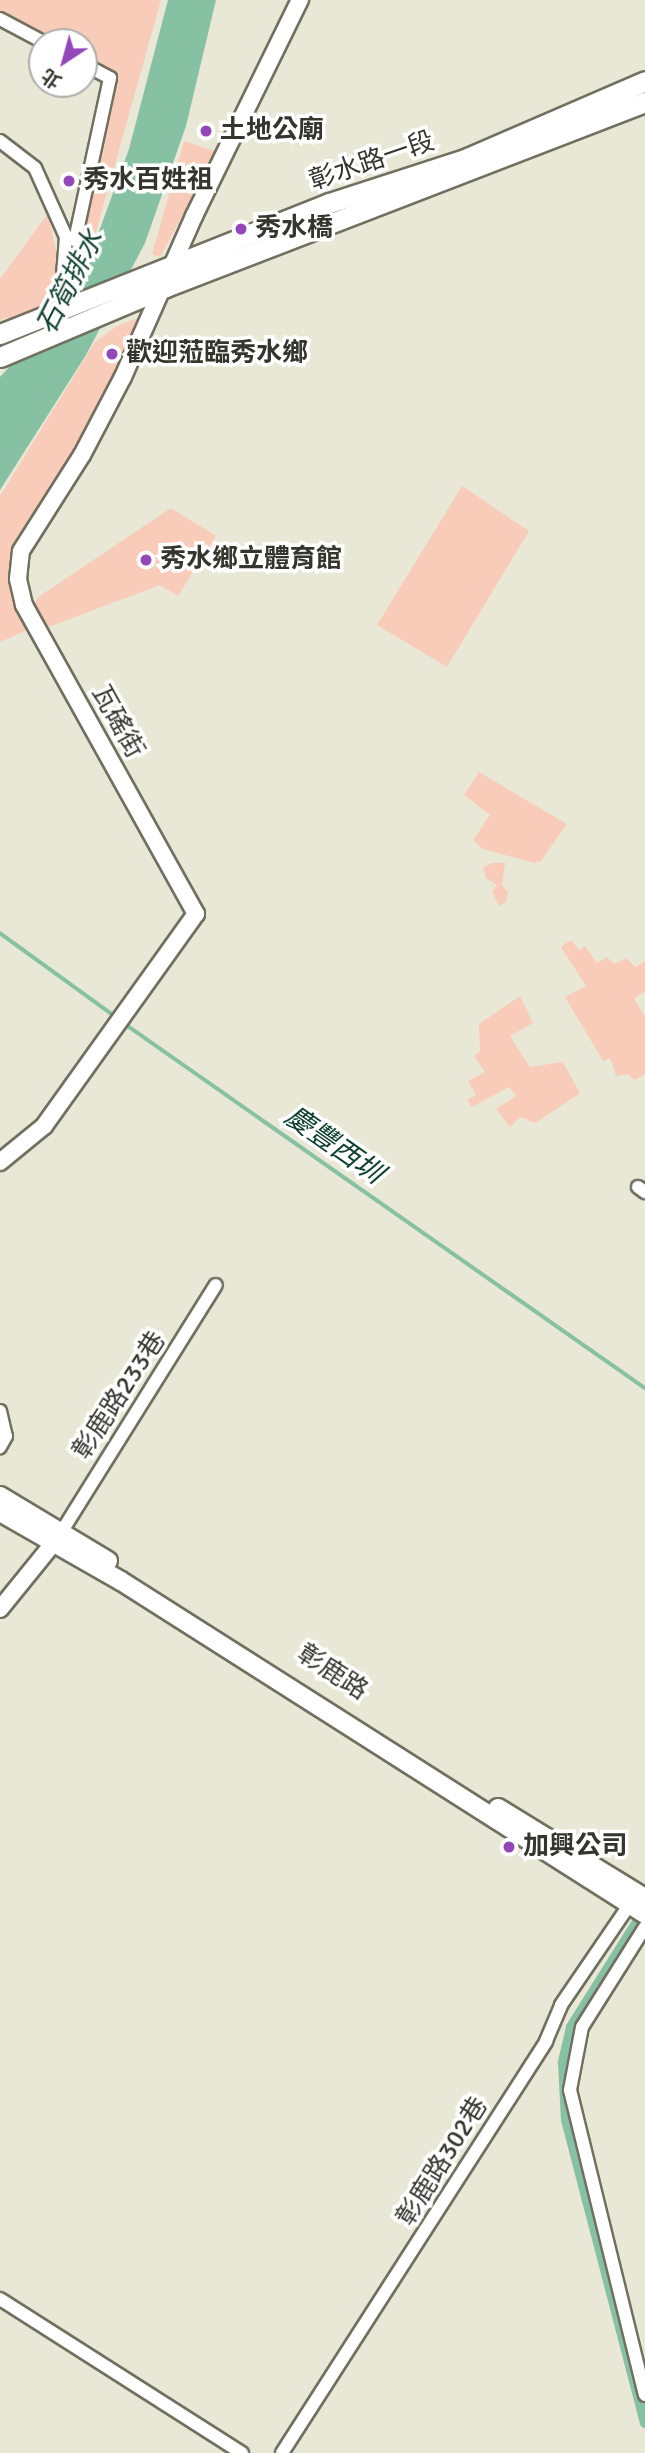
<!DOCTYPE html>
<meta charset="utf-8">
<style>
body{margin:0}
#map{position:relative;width:645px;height:2453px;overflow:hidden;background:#e9e8d6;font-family:Signika,"Noto Sans TC",sans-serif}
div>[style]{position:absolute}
.green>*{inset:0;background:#f9ccb9}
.water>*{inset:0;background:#86c1a4}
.stream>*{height:3.5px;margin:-1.75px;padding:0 1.75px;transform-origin:1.75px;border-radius:1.75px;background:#86c1a4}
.canal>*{height:10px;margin:-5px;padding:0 5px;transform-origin:5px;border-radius:5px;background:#86c1a4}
.roads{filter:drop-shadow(2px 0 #717060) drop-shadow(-2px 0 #717060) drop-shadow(0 2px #717060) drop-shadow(0 -2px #717060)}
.minor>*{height:12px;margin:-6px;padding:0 6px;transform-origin:6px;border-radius:6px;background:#fff}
.tertiary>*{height:16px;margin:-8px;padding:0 8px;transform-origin:8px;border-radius:8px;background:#fff}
.secondary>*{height:18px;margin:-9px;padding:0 9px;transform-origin:9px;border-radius:9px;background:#fff}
.primary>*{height:19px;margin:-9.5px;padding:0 9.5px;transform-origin:9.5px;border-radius:9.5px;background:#fff}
.dots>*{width:19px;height:19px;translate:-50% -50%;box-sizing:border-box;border:4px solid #fff;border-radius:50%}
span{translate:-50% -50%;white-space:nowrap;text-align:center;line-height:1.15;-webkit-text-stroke:7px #fff;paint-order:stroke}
.poi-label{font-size:26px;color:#35352e;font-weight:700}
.left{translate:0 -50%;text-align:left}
.street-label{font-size:26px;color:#35352e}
.water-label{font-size:28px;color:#10412e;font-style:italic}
.north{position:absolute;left:28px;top:28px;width:70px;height:70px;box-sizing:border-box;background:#fff;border:2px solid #aeaeab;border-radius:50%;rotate:216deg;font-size:19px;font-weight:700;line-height:28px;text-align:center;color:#35352e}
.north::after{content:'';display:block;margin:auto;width:24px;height:32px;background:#9447b9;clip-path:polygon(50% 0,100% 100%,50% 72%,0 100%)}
</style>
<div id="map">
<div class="green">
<i style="clip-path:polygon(0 0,161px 0,96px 232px,84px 230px,115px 76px,84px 59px,84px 42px,51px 42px,0 15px)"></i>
<i style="clip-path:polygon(184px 141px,217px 152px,160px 257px,152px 254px)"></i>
<i style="clip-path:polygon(48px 213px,58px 260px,55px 311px,17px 327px,8px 317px,0 320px,0 279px)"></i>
<i style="clip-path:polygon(160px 309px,18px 544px,30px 629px,0 642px,0 496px,95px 342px,117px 326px)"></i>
<i style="clip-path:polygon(462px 486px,529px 531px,447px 667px,377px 625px)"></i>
<i style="clip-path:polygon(171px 508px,216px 536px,178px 596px,160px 585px,46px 628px,33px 604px,41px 595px)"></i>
<i style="clip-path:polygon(479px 772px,567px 824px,541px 861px,534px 863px,483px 849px,473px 840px,490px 815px,464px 795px)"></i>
<i style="clip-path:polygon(492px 863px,505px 863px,502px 885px,508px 892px,506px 902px,499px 906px,492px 892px,497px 885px,486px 878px,483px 868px)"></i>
<i style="clip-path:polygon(571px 940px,579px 950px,585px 946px,597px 963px,607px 957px,614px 964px,626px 958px,635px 967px,645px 961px,645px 991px,634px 999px,645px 1017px,645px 1074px,635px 1080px,627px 1074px,616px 1076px,610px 1058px,603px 1061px,565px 997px,586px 986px,561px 947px)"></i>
<i style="clip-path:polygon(520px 996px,533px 1023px,510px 1036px,530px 1067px,563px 1062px,580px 1093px,535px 1123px,521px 1117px,510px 1127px,496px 1109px,516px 1096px,509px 1087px,472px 1107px,467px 1100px,476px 1095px,468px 1081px,485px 1072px,474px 1056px,480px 1051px,479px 1024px)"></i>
</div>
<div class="water">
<i style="clip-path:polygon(168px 0,216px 0,186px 126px,145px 243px,86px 355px,0 490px,0 377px,77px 292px,129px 149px)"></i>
</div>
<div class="stream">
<i style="left:0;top:933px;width:143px;rotate:35.9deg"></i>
<i style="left:125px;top:1024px;width:635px;rotate:34.99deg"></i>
</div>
<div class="canal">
<i style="left:645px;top:1909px;width:139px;rotate:122.1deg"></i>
<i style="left:571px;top:2027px;width:37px;rotate:103deg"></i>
<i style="left:563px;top:2063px;width:57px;rotate:87deg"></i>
<i style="left:566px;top:2120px;width:313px;rotate:75.4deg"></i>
</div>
<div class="roads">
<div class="minor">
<i style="left:0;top:19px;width:49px;rotate:28.1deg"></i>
<i style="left:0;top:141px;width:44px;rotate:37.6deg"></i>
<i style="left:35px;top:168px;width:76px;rotate:65.8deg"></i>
<i style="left:66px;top:237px;width:76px;rotate:94.5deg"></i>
<i style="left:66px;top:237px;width:9px;rotate:18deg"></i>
<i style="left:75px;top:240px;width:166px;rotate:-77.8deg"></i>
<i style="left:110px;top:78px;width:30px;rotate:-152deg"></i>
<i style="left:638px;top:1187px;width:9px;rotate:36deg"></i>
<i style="left:0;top:1411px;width:26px;rotate:77deg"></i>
<i style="left:6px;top:1436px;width:13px;rotate:119deg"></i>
<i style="left:62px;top:1531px;width:290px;rotate:-58deg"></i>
<i style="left:645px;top:1927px;width:118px;rotate:122.2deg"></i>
<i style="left:582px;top:2027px;width:64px;rotate:100.8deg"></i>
<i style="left:570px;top:2090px;width:314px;rotate:76.2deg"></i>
<i style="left:0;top:2299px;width:287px;rotate:32.5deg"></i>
<i style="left:282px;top:2453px;width:489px;rotate:-57.3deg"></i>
<i style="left:546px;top:2041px;width:39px;rotate:-67deg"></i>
<i style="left:561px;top:2005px;width:130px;rotate:-55.7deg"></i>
</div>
<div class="tertiary">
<i style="left:0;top:1162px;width:57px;rotate:-39.3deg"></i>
<i style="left:44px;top:1126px;width:261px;rotate:-54.4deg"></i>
<i style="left:196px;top:914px;width:354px;rotate:-119.1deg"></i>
<i style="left:24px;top:605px;width:27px;rotate:-103deg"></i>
<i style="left:18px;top:579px;width:28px;rotate:-84deg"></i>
<i style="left:21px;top:551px;width:114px;rotate:-57.6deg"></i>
<i style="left:82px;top:455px;width:88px;rotate:-62.3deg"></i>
<i style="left:123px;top:377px;width:176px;rotate:-66.2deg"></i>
<i style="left:194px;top:216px;width:241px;rotate:-63.9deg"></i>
<i style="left:0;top:1609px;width:95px;rotate:-51deg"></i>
</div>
<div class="secondary">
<i style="left:0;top:1496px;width:126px;rotate:31deg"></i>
<i style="left:0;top:1512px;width:139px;rotate:29.7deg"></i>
<i style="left:121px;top:1581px;width:621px;rotate:32.44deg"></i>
<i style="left:498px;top:1808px;width:172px;rotate:31.5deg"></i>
</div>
<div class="primary">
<i style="left:0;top:334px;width:354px;rotate:-21.7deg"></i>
<i style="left:329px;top:203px;width:143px;rotate:-17.9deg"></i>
<i style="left:465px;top:159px;width:196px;rotate:-23.4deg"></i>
<i style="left:0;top:357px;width:180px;rotate:-22.9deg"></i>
<i style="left:166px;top:287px;width:513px;rotate:-21.12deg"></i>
</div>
</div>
<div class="dots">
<i style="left:206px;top:131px;background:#9447b9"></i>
<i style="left:69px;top:181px;background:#9447b9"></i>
<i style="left:241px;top:229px;background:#9447b9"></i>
<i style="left:112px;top:354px;background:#9447b9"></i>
<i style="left:146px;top:560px;background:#9447b9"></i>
<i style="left:509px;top:1847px;background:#9447b9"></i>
</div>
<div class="poi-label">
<span class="left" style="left:220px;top:131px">土地公廟</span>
<span class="left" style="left:83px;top:181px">秀水百姓祖</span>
<span class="left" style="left:255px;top:229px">秀水橋</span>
<span class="left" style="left:126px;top:354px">歡迎蒞臨秀水鄉</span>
<span class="left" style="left:160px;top:560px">秀水鄉立體育館</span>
<span class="left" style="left:523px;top:1847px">加興公司</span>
</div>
<div class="street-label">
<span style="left:372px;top:162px;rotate:-19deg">彰水路一段</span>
<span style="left:117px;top:722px;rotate:61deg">瓦磘街</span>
<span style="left:120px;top:1396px;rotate:-57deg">彰鹿路233巷</span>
<span style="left:332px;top:1673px;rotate:33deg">彰鹿路</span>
<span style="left:443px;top:2162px;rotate:-58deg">彰鹿路302巷</span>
</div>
<div class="water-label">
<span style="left:70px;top:282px;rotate:-63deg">石筍排水</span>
<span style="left:334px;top:1145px;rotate:35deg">慶豐西圳</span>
</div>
<div class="north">北</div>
</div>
